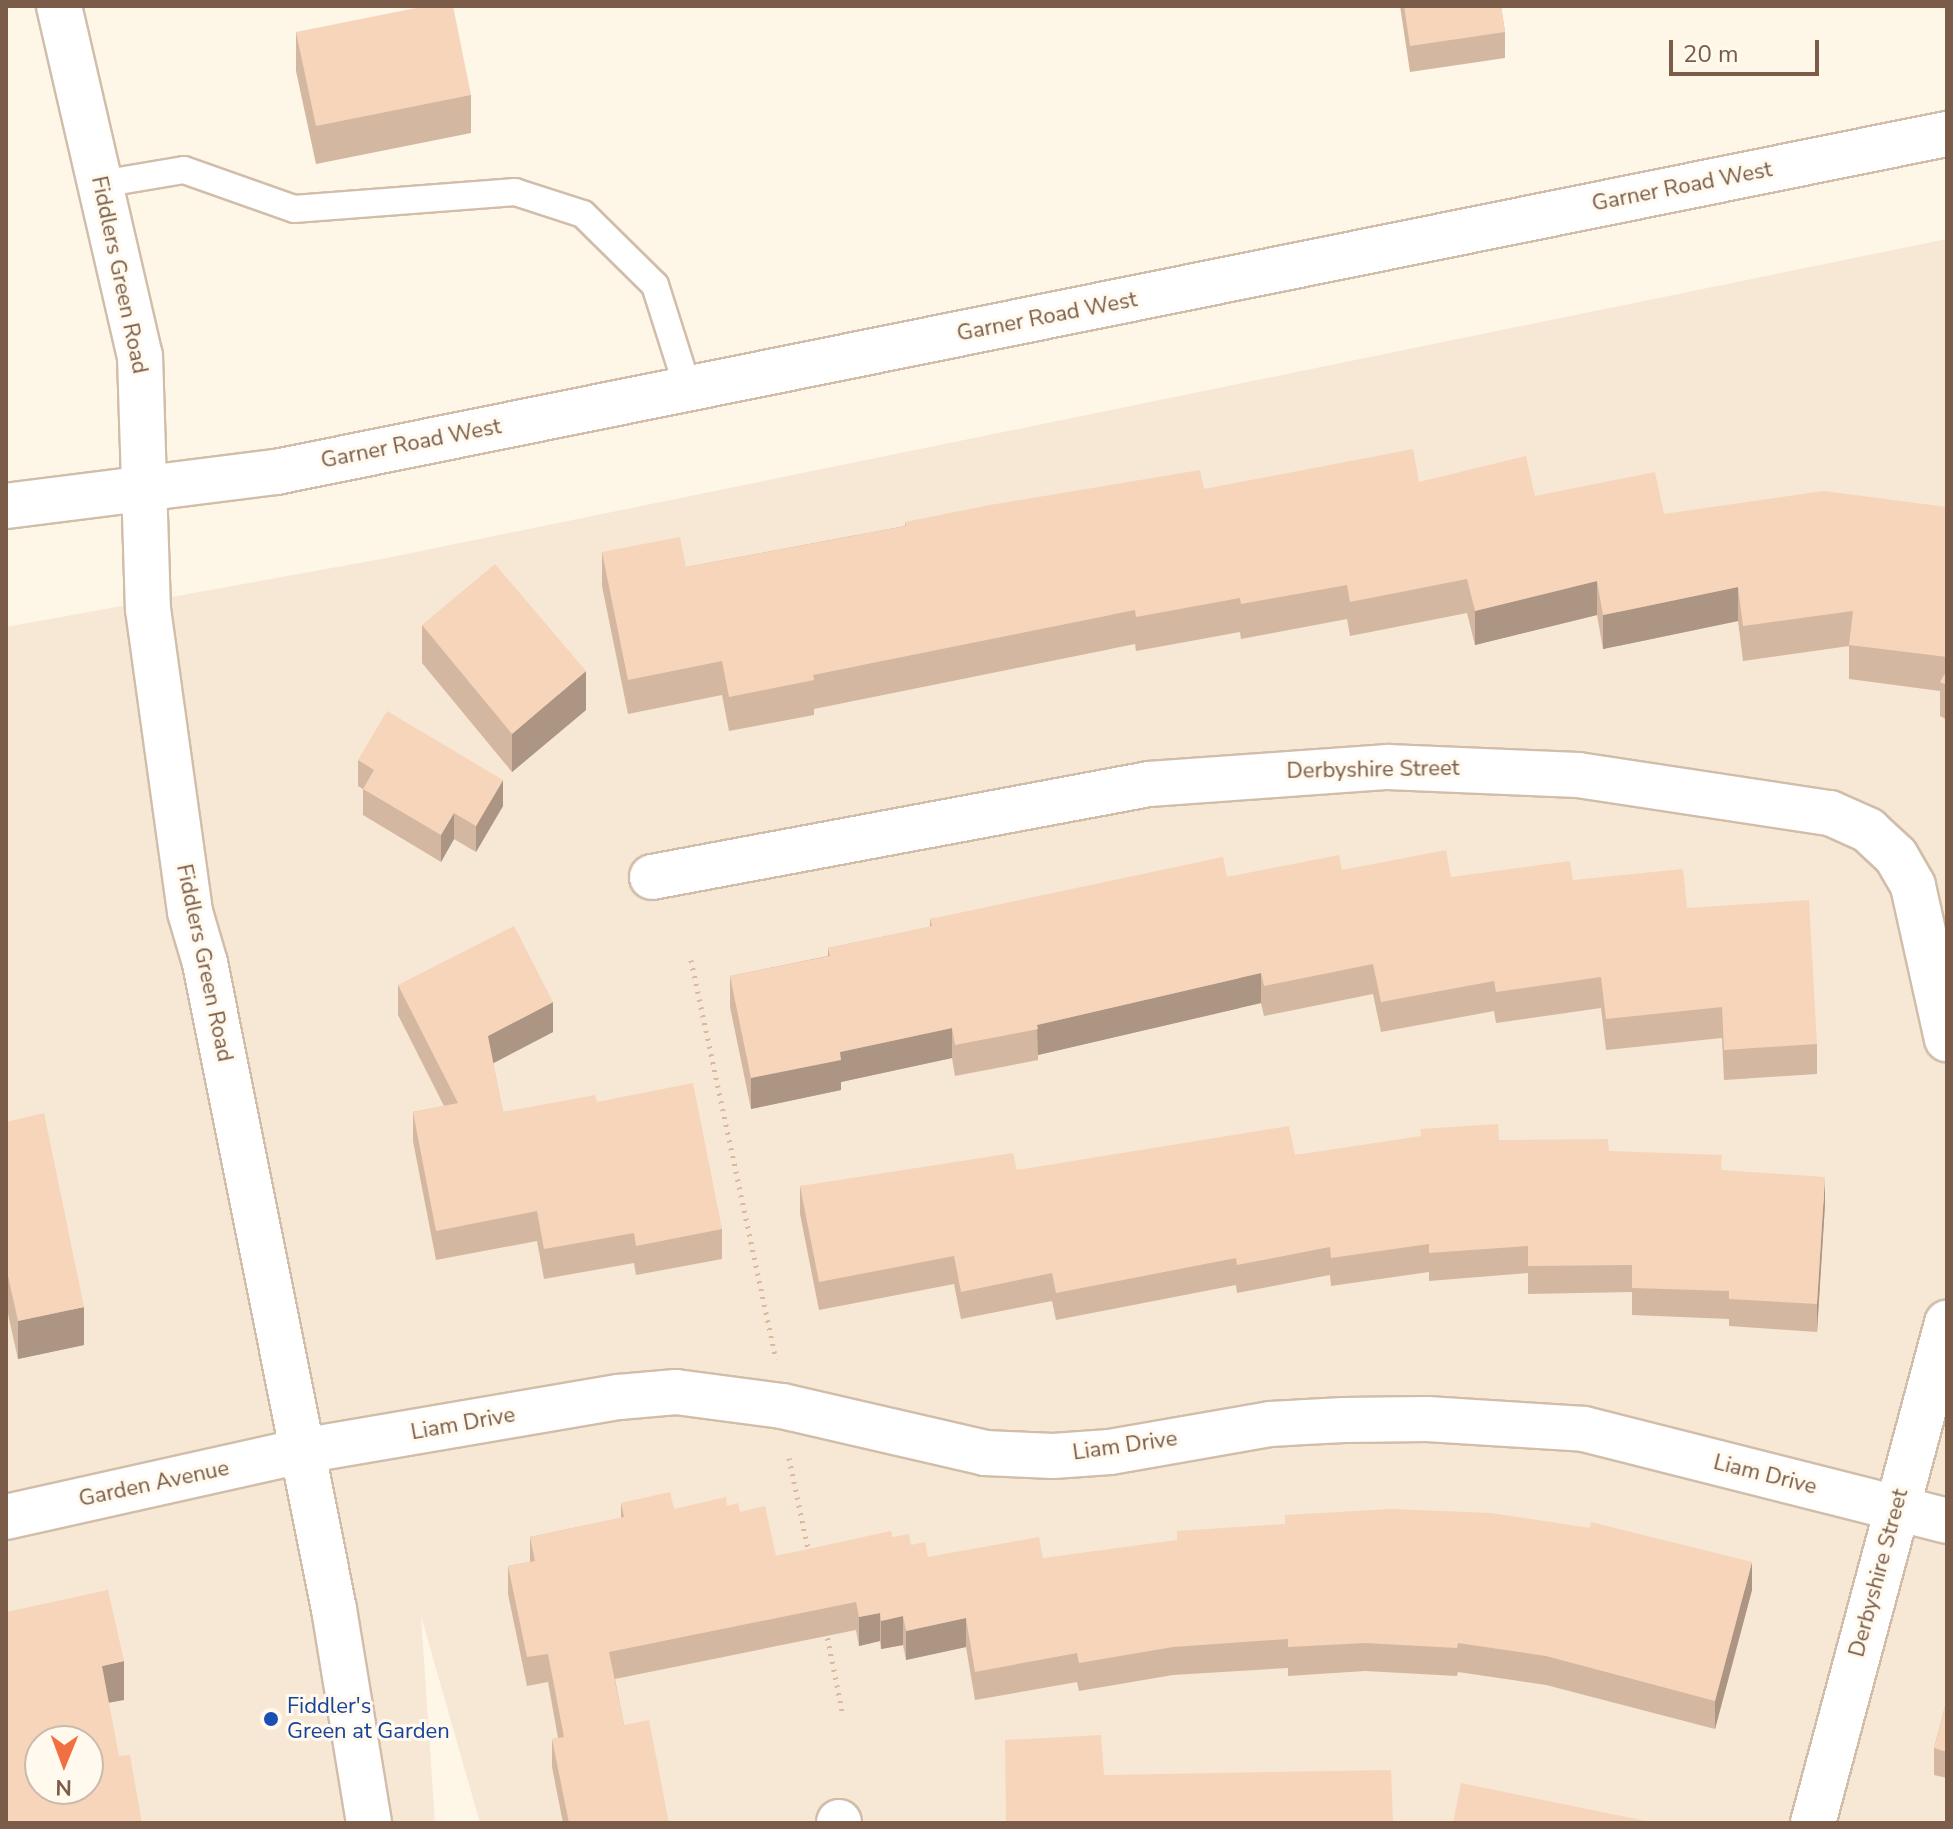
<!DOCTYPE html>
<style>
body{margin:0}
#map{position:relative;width:1953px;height:1829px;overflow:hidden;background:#fef6e6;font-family:"Nunito Sans",sans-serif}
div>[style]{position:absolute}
.residential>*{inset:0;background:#f6e8d4}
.path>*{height:5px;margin-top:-2.5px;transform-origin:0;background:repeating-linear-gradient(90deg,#dbb89e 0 2px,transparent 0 8px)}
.roads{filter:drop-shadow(2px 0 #d1bdaa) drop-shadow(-2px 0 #d1bdaa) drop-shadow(0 2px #d1bdaa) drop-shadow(0 -2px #d1bdaa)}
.lane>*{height:26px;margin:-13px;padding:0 13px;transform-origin:13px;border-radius:13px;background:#fff}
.street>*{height:44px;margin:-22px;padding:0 22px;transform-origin:22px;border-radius:22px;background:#fff}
.secondary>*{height:44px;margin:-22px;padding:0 22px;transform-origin:22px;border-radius:22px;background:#fff}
.wall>*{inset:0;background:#d4b7a1}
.shaded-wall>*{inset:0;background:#ac9583}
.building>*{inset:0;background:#f6d5bb}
.dots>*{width:22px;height:22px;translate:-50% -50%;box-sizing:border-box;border:4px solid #fff9ee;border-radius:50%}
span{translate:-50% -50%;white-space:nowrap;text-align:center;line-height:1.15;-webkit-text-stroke:6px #fff9ee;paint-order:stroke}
.street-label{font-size:22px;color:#7a5c48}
.transit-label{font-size:22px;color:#164399}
.left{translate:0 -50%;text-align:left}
.frame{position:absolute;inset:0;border:8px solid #7a5c48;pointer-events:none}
.north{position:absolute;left:24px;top:1725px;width:80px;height:80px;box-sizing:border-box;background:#fff9ee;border:2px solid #cabaac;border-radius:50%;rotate:181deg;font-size:22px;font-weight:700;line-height:32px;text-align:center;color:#7a5c48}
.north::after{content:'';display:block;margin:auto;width:28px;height:36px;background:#f17042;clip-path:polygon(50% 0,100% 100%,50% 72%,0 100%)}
.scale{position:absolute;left:1669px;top:40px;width:150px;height:36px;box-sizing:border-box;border:4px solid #7a5c48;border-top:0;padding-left:10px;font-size:24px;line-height:28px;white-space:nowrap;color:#7a5c48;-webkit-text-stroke:6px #fff9ee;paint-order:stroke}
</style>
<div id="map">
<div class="residential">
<i style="clip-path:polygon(evenodd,1947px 239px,1947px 1823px,480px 1823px,421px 1616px,435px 1823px,6px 1823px,6px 627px,387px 558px,1947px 239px,40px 1741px,88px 1741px,88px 1789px,40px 1789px,40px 1741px)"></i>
</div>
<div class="path">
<i style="left:691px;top:960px;width:408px;rotate:78deg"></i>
<i style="left:789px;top:1458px;width:98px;rotate:78.2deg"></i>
<i style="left:826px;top:1630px;width:83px;rotate:78.8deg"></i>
</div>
<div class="roads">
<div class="lane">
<i style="left:101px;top:184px;width:84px;rotate:-9.6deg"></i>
<i style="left:184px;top:170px;width:117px;rotate:19.5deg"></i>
<i style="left:294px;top:209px;width:222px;rotate:-4.4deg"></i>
<i style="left:515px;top:192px;width:71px;rotate:17.9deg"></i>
<i style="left:583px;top:214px;width:101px;rotate:44.6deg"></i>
<i style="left:655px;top:285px;width:109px;rotate:72.4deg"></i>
</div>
<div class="street">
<i style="left:652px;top:877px;width:506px;rotate:-10.6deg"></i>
<i style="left:1149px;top:784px;width:240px;rotate:-4.1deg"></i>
<i style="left:1388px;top:767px;width:190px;rotate:2.4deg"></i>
<i style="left:1578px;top:775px;width:255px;rotate:8.6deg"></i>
<i style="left:1830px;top:813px;width:42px;rotate:24.1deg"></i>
<i style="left:1868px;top:830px;width:38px;rotate:43deg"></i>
<i style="left:1896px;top:856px;width:34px;rotate:60deg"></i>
<i style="left:1913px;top:886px;width:157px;rotate:77.5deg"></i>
<i style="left:6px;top:1517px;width:303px;rotate:-12.6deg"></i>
<i style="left:302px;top:1451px;width:322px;rotate:-9.7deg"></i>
<i style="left:619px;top:1397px;width:57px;rotate:-5deg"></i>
<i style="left:676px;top:1392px;width:107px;rotate:7.5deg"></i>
<i style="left:782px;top:1406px;width:208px;rotate:13deg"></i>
<i style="left:985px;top:1453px;width:68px;rotate:2.5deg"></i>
<i style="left:1053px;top:1456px;width:57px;rotate:-4deg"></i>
<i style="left:1110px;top:1452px;width:162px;rotate:-9.9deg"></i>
<i style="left:1270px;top:1424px;width:74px;rotate:-3.1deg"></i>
<i style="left:1344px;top:1420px;width:83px;rotate:-0.7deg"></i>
<i style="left:1427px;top:1419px;width:157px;rotate:3.6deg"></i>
<i style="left:1584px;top:1429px;width:374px;rotate:14.2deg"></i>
<i style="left:839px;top:1823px;width:1px;rotate:-90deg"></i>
<i style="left:1813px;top:1823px;width:518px;rotate:-75deg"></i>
</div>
<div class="secondary">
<i style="left:59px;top:6px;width:359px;rotate:77deg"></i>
<i style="left:140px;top:356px;width:253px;rotate:88.2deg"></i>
<i style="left:148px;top:609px;width:306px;rotate:82.1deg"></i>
<i style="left:190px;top:912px;width:53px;rotate:73.6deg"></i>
<i style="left:205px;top:963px;width:659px;rotate:78.71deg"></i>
<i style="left:334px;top:1609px;width:217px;rotate:80.7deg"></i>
<i style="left:6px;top:506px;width:272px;rotate:-7.2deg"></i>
<i style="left:276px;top:472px;width:1705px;rotate:-11.44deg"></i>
</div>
</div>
<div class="wall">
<i style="clip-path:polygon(1400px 6px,1501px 6px,1505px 32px,1505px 58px,1410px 72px)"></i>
<i style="clip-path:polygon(296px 32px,471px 95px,471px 133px,316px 164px,296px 71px)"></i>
<i style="clip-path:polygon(1419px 482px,1664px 514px,1947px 507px,1947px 720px,1940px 716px,1940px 691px,1849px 679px,1849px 646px,1743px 661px,1738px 621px,1603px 649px,1597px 615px,1475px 645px,1467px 613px,1350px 636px,1347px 619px,1241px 639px,1240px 632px,1136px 651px,1135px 644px,814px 709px,814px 715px,729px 731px,722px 695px,628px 714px,602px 586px,602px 552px,686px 567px,905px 526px,905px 522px,1204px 489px)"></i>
<i style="clip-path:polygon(422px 625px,586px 710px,512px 772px,422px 663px)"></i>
<i style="clip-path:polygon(358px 760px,503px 806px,476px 852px,454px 839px,441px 862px,363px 815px,363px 789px,358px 786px)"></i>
<i style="clip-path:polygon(1342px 870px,1451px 877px,1573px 880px,1687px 908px,1817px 1044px,1817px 1074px,1724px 1080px,1722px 1038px,1606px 1050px,1601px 1008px,1496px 1023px,1494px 1011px,1381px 1032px,1373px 994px,1264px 1016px,1261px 1003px,1038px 1055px,1038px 1060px,955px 1076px,952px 1058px,841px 1082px,841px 1090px,751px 1109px,730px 1007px,730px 976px,828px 956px,828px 948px,930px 927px,930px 919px,1227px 877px)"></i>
<i style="clip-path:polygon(398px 985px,553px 1032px,493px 1063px,503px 1112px,597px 1102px,722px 1229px,722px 1259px,636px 1275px,634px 1263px,544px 1279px,537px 1241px,436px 1260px,413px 1141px,413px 1112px,444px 1106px,398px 1015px)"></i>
<i style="clip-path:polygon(6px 1122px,84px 1345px,18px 1359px,6px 1305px)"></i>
<i style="clip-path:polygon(1499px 1140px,1609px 1151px,1722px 1170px,1825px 1204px,1817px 1332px,1729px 1326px,1729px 1319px,1632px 1315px,1632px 1292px,1528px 1294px,1528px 1273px,1429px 1281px,1429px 1272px,1331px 1286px,1330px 1275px,1237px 1293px,1236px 1285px,1056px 1320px,1052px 1301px,961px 1319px,954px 1284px,819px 1310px,800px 1214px,800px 1186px,1017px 1170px,1295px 1155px)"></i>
<i style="clip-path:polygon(621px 1503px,674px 1509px,727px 1506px,740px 1512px,776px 1556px,892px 1537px,911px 1545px,928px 1557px,1043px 1558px,1752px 1590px,1715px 1729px,1546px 1685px,1458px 1672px,1457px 1676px,1365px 1671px,1288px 1676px,1288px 1668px,1173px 1675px,1079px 1691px,1077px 1682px,975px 1700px,966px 1647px,906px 1660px,903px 1645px,881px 1649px,880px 1641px,859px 1646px,856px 1630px,615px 1679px,624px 1725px,669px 1823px,563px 1823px,552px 1767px,552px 1739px,558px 1738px,548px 1682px,527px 1686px,508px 1594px,508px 1566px,530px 1562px,530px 1537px,621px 1518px)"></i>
<i style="clip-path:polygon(1947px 1699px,1947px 1778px,1934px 1775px,1934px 1748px)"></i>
</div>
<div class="shaded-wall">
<i style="clip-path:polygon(1597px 581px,1597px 615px,1475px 645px,1475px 611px)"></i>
<i style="clip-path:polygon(1738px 587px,1738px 621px,1603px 649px,1603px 615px)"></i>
<i style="clip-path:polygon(586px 671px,586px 710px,512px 772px,512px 734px)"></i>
<i style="clip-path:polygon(503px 780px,503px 806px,476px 852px,476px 826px)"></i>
<i style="clip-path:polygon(454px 813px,454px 839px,441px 862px,441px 835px)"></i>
<i style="clip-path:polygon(8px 825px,8px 851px,6px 855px,6px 828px)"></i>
<i style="clip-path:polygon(1261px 973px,1261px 1003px,1038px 1055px,1037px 1025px)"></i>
<i style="clip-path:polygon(553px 1002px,553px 1032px,488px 1066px,488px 1036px)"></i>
<i style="clip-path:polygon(952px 1028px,952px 1058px,841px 1082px,841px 1090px,751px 1109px,751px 1078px,840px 1052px)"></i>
<i style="clip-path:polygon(1825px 1177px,1825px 1204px,1817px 1332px,1817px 1304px)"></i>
<i style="clip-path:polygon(84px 1307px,84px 1345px,18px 1359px,18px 1321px)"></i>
<i style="clip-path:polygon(1752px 1562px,1752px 1590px,1715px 1729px,1715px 1701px)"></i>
<i style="clip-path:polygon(880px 1613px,880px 1641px,859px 1646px,859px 1617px)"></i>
<i style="clip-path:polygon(903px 1616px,903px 1645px,881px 1649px,881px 1621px)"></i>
<i style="clip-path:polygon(966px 1618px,966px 1647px,906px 1660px,906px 1631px)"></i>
<i style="clip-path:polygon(124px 1661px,124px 1700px,102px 1704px,102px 1666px)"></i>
</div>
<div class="building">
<i style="clip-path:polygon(426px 6px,453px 6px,471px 95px,316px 126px,296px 32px)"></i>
<i style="clip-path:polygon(1404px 6px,1501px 6px,1505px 32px,1410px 46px)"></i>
<i style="clip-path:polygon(1413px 449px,1419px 482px,1526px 456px,1535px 496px,1655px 472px,1664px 514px,1823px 491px,1947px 507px,1947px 657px,1849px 645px,1853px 611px,1743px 626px,1738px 587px,1603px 615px,1597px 581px,1475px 611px,1467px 579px,1350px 602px,1347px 585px,1241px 604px,1240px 598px,1136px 617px,1135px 610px,813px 675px,814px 680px,729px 697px,722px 661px,628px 680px,602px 552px,680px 537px,686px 567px,906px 526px,905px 522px,990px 505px,1200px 470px,1204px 489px)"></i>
<i style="clip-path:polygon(495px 564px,586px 671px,512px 734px,422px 625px)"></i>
<i style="clip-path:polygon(1947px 670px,1947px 685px,1940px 682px)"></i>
<i style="clip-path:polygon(387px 711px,503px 780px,476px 826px,454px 813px,441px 835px,363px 789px,374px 770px,358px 760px)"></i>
<i style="clip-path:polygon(1446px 850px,1451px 877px,1570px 861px,1573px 880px,1683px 869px,1687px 908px,1809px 900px,1817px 1044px,1724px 1050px,1722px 1007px,1606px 1019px,1601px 977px,1496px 992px,1494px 981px,1381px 1002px,1373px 964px,1264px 986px,1261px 973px,1037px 1025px,1038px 1029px,955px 1045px,952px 1028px,840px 1052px,841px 1060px,751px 1078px,730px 976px,830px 956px,828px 948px,932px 926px,930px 919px,1223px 857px,1227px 877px,1339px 855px,1342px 870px)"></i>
<i style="clip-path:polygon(514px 926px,553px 1002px,488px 1036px,503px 1112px,595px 1095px,597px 1102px,693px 1083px,722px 1229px,636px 1246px,634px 1233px,544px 1249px,537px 1211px,436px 1231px,413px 1112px,458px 1103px,398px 985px)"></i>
<i style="clip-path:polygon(44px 1113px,84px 1307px,18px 1321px,6px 1267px,6px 1122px)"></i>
<i style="clip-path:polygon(1498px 1124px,1499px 1140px,1608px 1139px,1609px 1151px,1722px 1155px,1721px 1170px,1825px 1177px,1817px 1304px,1729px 1299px,1729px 1291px,1632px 1288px,1632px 1265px,1528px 1266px,1528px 1246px,1429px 1253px,1429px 1244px,1331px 1258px,1330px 1247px,1237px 1265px,1236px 1258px,1056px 1293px,1052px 1273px,961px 1292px,954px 1256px,819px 1282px,800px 1186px,1013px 1153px,1017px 1170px,1289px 1126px,1295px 1155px,1421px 1136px,1420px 1129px)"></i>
<i style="clip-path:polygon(670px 1492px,674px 1509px,726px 1497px,727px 1506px,738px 1503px,740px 1512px,765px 1506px,776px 1556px,891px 1531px,892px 1537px,909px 1534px,911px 1545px,925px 1542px,928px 1557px,1039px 1537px,1043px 1558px,1177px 1540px,1177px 1531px,1285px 1524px,1285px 1515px,1391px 1509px,1491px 1513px,1590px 1528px,1591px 1522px,1752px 1562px,1715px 1701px,1546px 1656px,1458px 1643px,1457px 1648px,1365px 1643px,1288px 1647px,1288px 1639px,1173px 1647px,1079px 1663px,1077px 1653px,975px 1672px,966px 1618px,906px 1631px,903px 1616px,881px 1621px,880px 1613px,859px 1617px,856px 1602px,609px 1652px,624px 1725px,649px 1720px,669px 1823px,569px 1823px,552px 1739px,564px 1737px,548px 1654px,527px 1657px,508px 1566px,535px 1561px,530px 1537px,624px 1517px,621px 1503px)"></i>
<i style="clip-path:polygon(evenodd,108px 1590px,124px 1661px,102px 1666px,119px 1756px,130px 1755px,142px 1823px,6px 1823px,6px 1612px,108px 1590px,40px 1741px,88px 1741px,88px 1789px,40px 1789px,40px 1741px)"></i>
<i style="clip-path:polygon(1947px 1699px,1947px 1752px,1934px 1748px)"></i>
<i style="clip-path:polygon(1101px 1735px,1104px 1775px,1391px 1770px,1393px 1823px,1006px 1823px,1005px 1740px)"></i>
<i style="clip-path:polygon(1461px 1783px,1655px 1823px,1453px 1823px)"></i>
</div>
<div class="dots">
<i style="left:271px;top:1719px;background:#1a4fb4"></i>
</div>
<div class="street-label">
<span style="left:1682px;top:187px;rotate:-11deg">Garner Road West</span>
<span style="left:119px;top:275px;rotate:78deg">Fiddlers Green Road</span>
<span style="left:1047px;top:317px;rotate:-11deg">Garner Road West</span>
<span style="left:411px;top:444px;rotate:-11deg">Garner Road West</span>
<span style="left:1373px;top:770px;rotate:-1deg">Derbyshire Street</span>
<span style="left:204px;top:963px;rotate:78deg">Fiddlers Green Road</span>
<span style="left:463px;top:1424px;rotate:-10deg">Liam Drive</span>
<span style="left:1125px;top:1446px;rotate:-8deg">Liam Drive</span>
<span style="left:1765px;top:1475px;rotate:14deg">Liam Drive</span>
<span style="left:154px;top:1484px;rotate:-12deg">Garden Avenue</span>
<span style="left:1879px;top:1573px;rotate:-75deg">Derbyshire Street</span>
</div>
<div class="transit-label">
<span class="left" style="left:287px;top:1719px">Fiddler's<br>Green at Garden</span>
</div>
<div class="frame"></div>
<div class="north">N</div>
<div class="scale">20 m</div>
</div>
